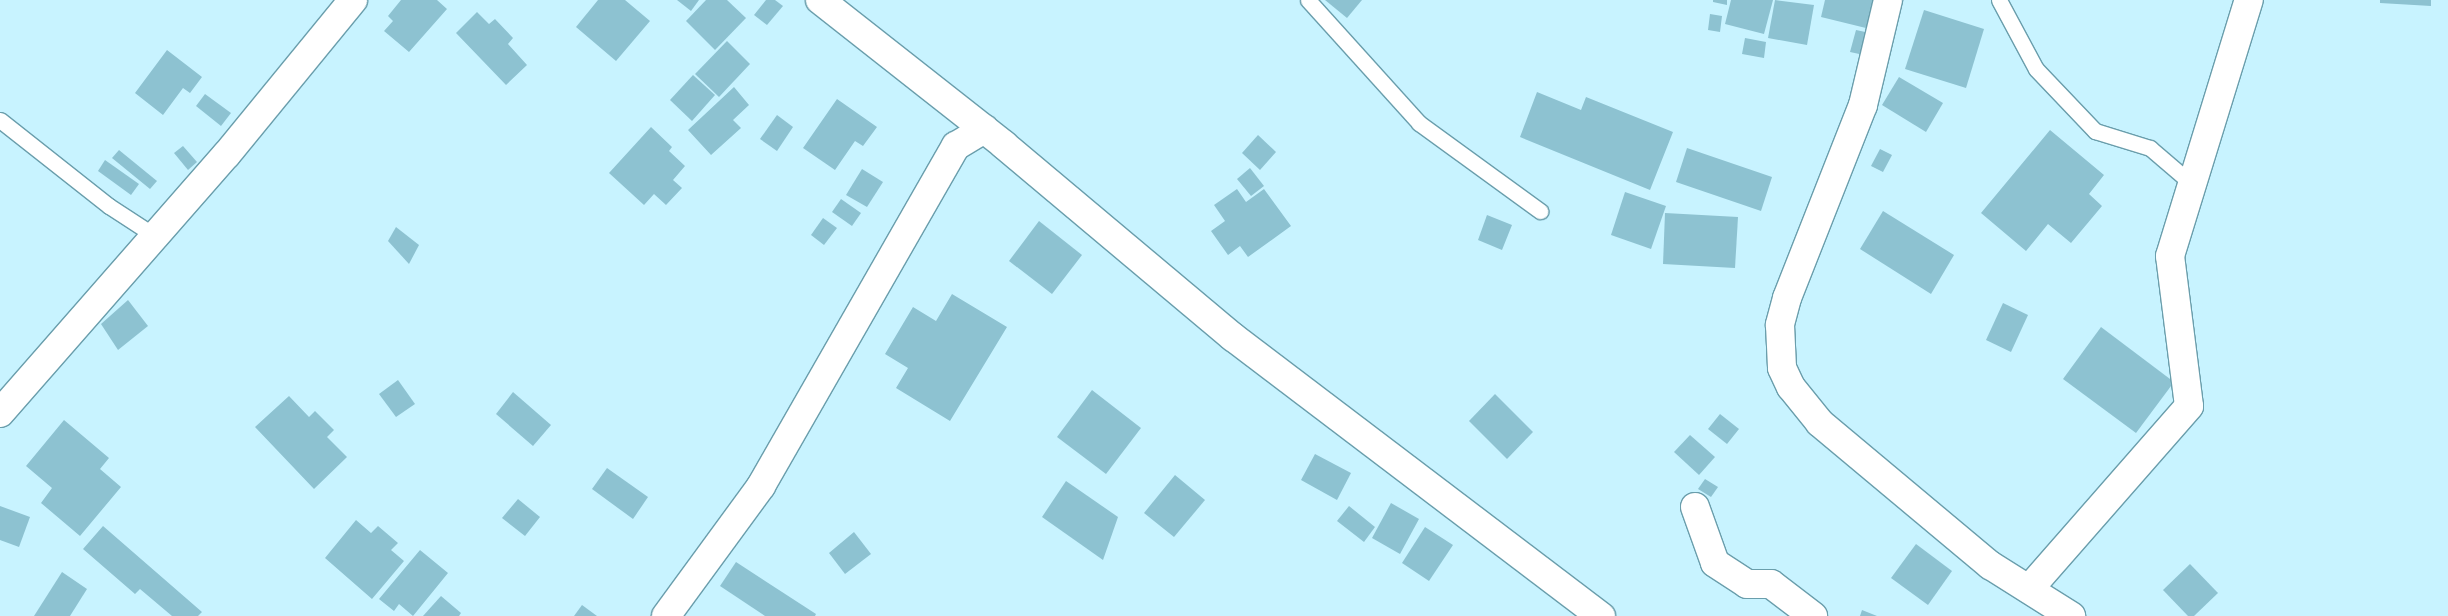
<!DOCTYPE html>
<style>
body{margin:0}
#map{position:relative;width:2448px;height:616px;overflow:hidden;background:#c8f3ff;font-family:"Libre Baskerville",serif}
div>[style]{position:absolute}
.building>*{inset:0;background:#8dc2d1}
.roads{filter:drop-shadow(1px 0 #6a9eac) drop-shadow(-1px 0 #6a9eac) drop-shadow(0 1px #6a9eac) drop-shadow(0 -1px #6a9eac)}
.service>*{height:15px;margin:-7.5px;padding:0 7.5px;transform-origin:7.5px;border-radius:7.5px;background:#fff}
.minor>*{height:28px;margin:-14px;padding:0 14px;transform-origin:14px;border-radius:14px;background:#fff}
span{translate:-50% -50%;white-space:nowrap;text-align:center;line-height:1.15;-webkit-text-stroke:4px #c8f3ff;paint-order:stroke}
</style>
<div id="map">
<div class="building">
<i style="clip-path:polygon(401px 0,437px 0,447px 9px,409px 52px,384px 31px,393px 21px,388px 16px)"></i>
<i style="clip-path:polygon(598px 0,625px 0,650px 21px,616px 61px,576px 27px)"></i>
<i style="clip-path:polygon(677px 0,699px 0,691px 11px)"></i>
<i style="clip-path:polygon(706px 0,727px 0,746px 18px,715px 50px,686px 21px)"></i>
<i style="clip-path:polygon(766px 0,775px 0,783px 6px,767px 25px,754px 15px)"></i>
<i style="clip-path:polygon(1325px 0,1362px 0,1347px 18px)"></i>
<i style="clip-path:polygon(1713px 0,1727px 0,1727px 5px,1713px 2px)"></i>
<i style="clip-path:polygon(1731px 0,1773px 0,1764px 34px,1725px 24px)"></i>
<i style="clip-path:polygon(1775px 0,1814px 5px,1807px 45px,1768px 38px)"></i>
<i style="clip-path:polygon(1825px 0,1877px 0,1870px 29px,1821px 17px)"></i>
<i style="clip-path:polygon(2380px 0,2431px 0,2431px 6px,2380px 3px)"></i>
<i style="clip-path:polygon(1924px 10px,1984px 29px,1966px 88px,1905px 69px)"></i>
<i style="clip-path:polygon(477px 12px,489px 24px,495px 19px,513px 38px,508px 44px,527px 65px,506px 85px,456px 33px)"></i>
<i style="clip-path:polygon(1710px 14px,1722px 16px,1720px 32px,1708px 30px)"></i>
<i style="clip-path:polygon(1856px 30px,1870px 33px,1864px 55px,1850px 52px)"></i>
<i style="clip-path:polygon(1745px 38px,1766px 42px,1764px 58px,1742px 54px)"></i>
<i style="clip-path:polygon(727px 41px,750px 64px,719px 97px,695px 74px)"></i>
<i style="clip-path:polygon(167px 50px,202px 77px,190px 93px,183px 88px,163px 115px,135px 93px)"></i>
<i style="clip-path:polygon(693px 75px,715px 95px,692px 121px,670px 100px)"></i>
<i style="clip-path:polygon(1899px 77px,1943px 103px,1926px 132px,1882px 105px)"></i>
<i style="clip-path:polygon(734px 87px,749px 105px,733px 120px,741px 128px,711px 155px,688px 130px)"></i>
<i style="clip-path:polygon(1537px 92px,1581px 110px,1586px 97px,1673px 132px,1650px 190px,1520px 137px)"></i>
<i style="clip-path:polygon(205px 94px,231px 113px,221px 126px,196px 106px)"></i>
<i style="clip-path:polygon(837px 99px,877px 127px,863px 146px,855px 141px,835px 170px,803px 148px)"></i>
<i style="clip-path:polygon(777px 115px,793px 127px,777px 151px,760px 139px)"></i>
<i style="clip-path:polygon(651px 127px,672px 147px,669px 151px,685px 166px,673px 180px,682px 188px,666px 205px,654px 194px,644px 205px,609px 173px)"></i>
<i style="clip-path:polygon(2050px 130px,2104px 175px,2089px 194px,2102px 206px,2071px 243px,2048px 224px,2026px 251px,1981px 213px)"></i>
<i style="clip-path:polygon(1258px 135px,1276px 152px,1260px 170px,1242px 153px)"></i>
<i style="clip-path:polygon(183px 146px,197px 162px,188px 170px,174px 153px)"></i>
<i style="clip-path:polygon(1687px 148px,1772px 177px,1761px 211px,1676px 182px)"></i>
<i style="clip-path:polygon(1880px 149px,1892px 155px,1883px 172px,1871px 166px)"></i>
<i style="clip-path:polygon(119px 150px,157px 181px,150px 189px,112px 158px)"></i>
<i style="clip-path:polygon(105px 160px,139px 184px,131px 195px,98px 171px)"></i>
<i style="clip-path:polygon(1250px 168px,1264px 186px,1251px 196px,1237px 179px)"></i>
<i style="clip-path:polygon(862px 169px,883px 182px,867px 207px,846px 195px)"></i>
<i style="clip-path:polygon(1237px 189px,1246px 202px,1264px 189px,1291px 226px,1248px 257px,1240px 246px,1228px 255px,1211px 231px,1225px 221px,1214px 205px)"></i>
<i style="clip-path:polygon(1625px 192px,1666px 206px,1651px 249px,1611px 235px)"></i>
<i style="clip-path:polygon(841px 199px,861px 213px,852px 226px,832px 212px)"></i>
<i style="clip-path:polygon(1883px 211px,1954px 255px,1931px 294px,1860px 249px)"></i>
<i style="clip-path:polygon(1665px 213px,1738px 217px,1735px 268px,1663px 264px)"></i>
<i style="clip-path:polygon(1487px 215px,1512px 225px,1502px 250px,1478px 240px)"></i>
<i style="clip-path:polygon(823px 218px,837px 228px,824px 245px,811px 235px)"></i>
<i style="clip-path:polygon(1039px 221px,1082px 255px,1052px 294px,1009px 261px)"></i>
<i style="clip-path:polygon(396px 227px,419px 245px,409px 264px,388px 241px)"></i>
<i style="clip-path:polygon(952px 294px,1007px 327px,950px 421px,896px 388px,908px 368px,885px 354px,913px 307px,936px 321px)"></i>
<i style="clip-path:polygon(128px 300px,148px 326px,118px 350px,101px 324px)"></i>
<i style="clip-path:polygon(2003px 303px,2028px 315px,2011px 352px,1986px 340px)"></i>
<i style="clip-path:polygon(2101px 327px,2174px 382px,2136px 433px,2063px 379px)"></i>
<i style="clip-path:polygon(398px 380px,415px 404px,396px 417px,379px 394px)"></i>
<i style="clip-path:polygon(1092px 390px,1141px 428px,1106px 474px,1057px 437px)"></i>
<i style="clip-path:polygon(513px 392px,551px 425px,533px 446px,496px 414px)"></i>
<i style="clip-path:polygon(1495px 394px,1533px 432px,1507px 459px,1469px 421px)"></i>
<i style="clip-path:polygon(289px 396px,309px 417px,315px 411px,334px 430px,327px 437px,347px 457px,314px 489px,255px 427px)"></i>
<i style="clip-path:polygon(1720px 414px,1739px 429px,1727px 444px,1708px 429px)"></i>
<i style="clip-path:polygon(64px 420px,109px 458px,100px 469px,121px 487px,80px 536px,41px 503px,52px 488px,26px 466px)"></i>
<i style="clip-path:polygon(1690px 435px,1715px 457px,1699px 475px,1674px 452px)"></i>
<i style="clip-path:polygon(1315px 454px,1351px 473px,1337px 500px,1301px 480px)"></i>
<i style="clip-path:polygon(607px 468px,648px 497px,633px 519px,592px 489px)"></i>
<i style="clip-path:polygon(1175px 475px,1205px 500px,1174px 537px,1144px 513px)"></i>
<i style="clip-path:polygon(1705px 479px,1718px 487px,1711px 497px,1698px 489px)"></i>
<i style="clip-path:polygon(1066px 481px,1118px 517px,1103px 560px,1042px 517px)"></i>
<i style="clip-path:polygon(518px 499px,540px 517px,525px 536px,502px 518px)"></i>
<i style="clip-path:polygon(1391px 503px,1419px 519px,1400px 554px,1372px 538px)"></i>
<i style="clip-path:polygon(0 506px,30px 517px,19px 547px,0 540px)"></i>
<i style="clip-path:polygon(1349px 506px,1375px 527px,1364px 542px,1337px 521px)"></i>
<i style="clip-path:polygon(356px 520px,371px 533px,378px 526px,398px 543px,391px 550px,404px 561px,372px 599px,325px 558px)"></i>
<i style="clip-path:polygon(103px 526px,202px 612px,198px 616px,172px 616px,140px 589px,135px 594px,83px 549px)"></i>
<i style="clip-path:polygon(1425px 527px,1453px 545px,1429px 581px,1402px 563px)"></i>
<i style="clip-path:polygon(854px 532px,871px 554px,845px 574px,829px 553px)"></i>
<i style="clip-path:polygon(1916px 544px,1952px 571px,1928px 605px,1891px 578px)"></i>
<i style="clip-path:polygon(420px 550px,448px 573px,413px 616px,399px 604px,394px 611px,379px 599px)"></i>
<i style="clip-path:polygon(736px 562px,816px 614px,815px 616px,765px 616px,720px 586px)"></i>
<i style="clip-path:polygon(2190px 564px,2218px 593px,2194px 616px,2188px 616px,2163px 590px)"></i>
<i style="clip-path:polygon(62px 572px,87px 589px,70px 616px,34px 616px)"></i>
<i style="clip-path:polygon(441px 596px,461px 613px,459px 616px,423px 616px)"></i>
<i style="clip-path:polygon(582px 605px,597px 616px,574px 616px)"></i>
<i style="clip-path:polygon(1862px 610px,1877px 616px,1860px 616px)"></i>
</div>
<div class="roads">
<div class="service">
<i style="left:1308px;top:0;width:166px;rotate:47.9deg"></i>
<i style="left:1419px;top:123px;width:150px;rotate:36deg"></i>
<i style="left:1999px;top:0;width:78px;rotate:61.8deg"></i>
<i style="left:2036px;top:69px;width:86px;rotate:46.4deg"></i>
<i style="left:2095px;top:131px;width:58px;rotate:17.2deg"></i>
<i style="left:2150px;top:148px;width:55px;rotate:40.6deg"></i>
<i style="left:0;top:120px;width:139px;rotate:38.3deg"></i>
<i style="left:109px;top:206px;width:55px;rotate:33.1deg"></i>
</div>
<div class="minor">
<i style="left:820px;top:0;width:234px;rotate:38.2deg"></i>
<i style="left:1004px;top:145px;width:299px;rotate:40deg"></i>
<i style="left:1233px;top:337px;width:462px;rotate:37.2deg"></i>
<i style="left:1888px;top:0;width:108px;rotate:103.4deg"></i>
<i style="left:1863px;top:105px;width:207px;rotate:111.5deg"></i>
<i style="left:1787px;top:298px;width:28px;rotate:105deg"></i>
<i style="left:1780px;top:325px;width:43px;rotate:87.3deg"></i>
<i style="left:1782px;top:368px;width:21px;rotate:65deg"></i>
<i style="left:1791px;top:387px;width:46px;rotate:51.1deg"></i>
<i style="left:1820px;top:423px;width:222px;rotate:39.9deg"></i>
<i style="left:1990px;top:565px;width:96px;rotate:32.2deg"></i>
<i style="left:0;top:413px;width:344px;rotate:-48.8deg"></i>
<i style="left:227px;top:154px;width:199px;rotate:-50.7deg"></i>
<i style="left:1695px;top:507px;width:59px;rotate:70.3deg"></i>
<i style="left:1715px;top:563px;width:38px;rotate:33deg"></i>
<i style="left:1747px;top:584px;width:24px"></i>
<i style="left:1771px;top:584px;width:53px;rotate:37.3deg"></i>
<i style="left:2029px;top:589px;width:243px;rotate:-48.8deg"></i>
<i style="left:2189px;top:406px;width:151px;rotate:-97.2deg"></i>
<i style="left:2170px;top:256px;width:268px;rotate:-72.9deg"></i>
<i style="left:666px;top:616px;width:161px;rotate:-53.8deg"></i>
<i style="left:761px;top:486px;width:392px;rotate:-60.2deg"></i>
<i style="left:956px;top:146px;width:33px;rotate:-31deg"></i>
</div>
</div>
</div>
